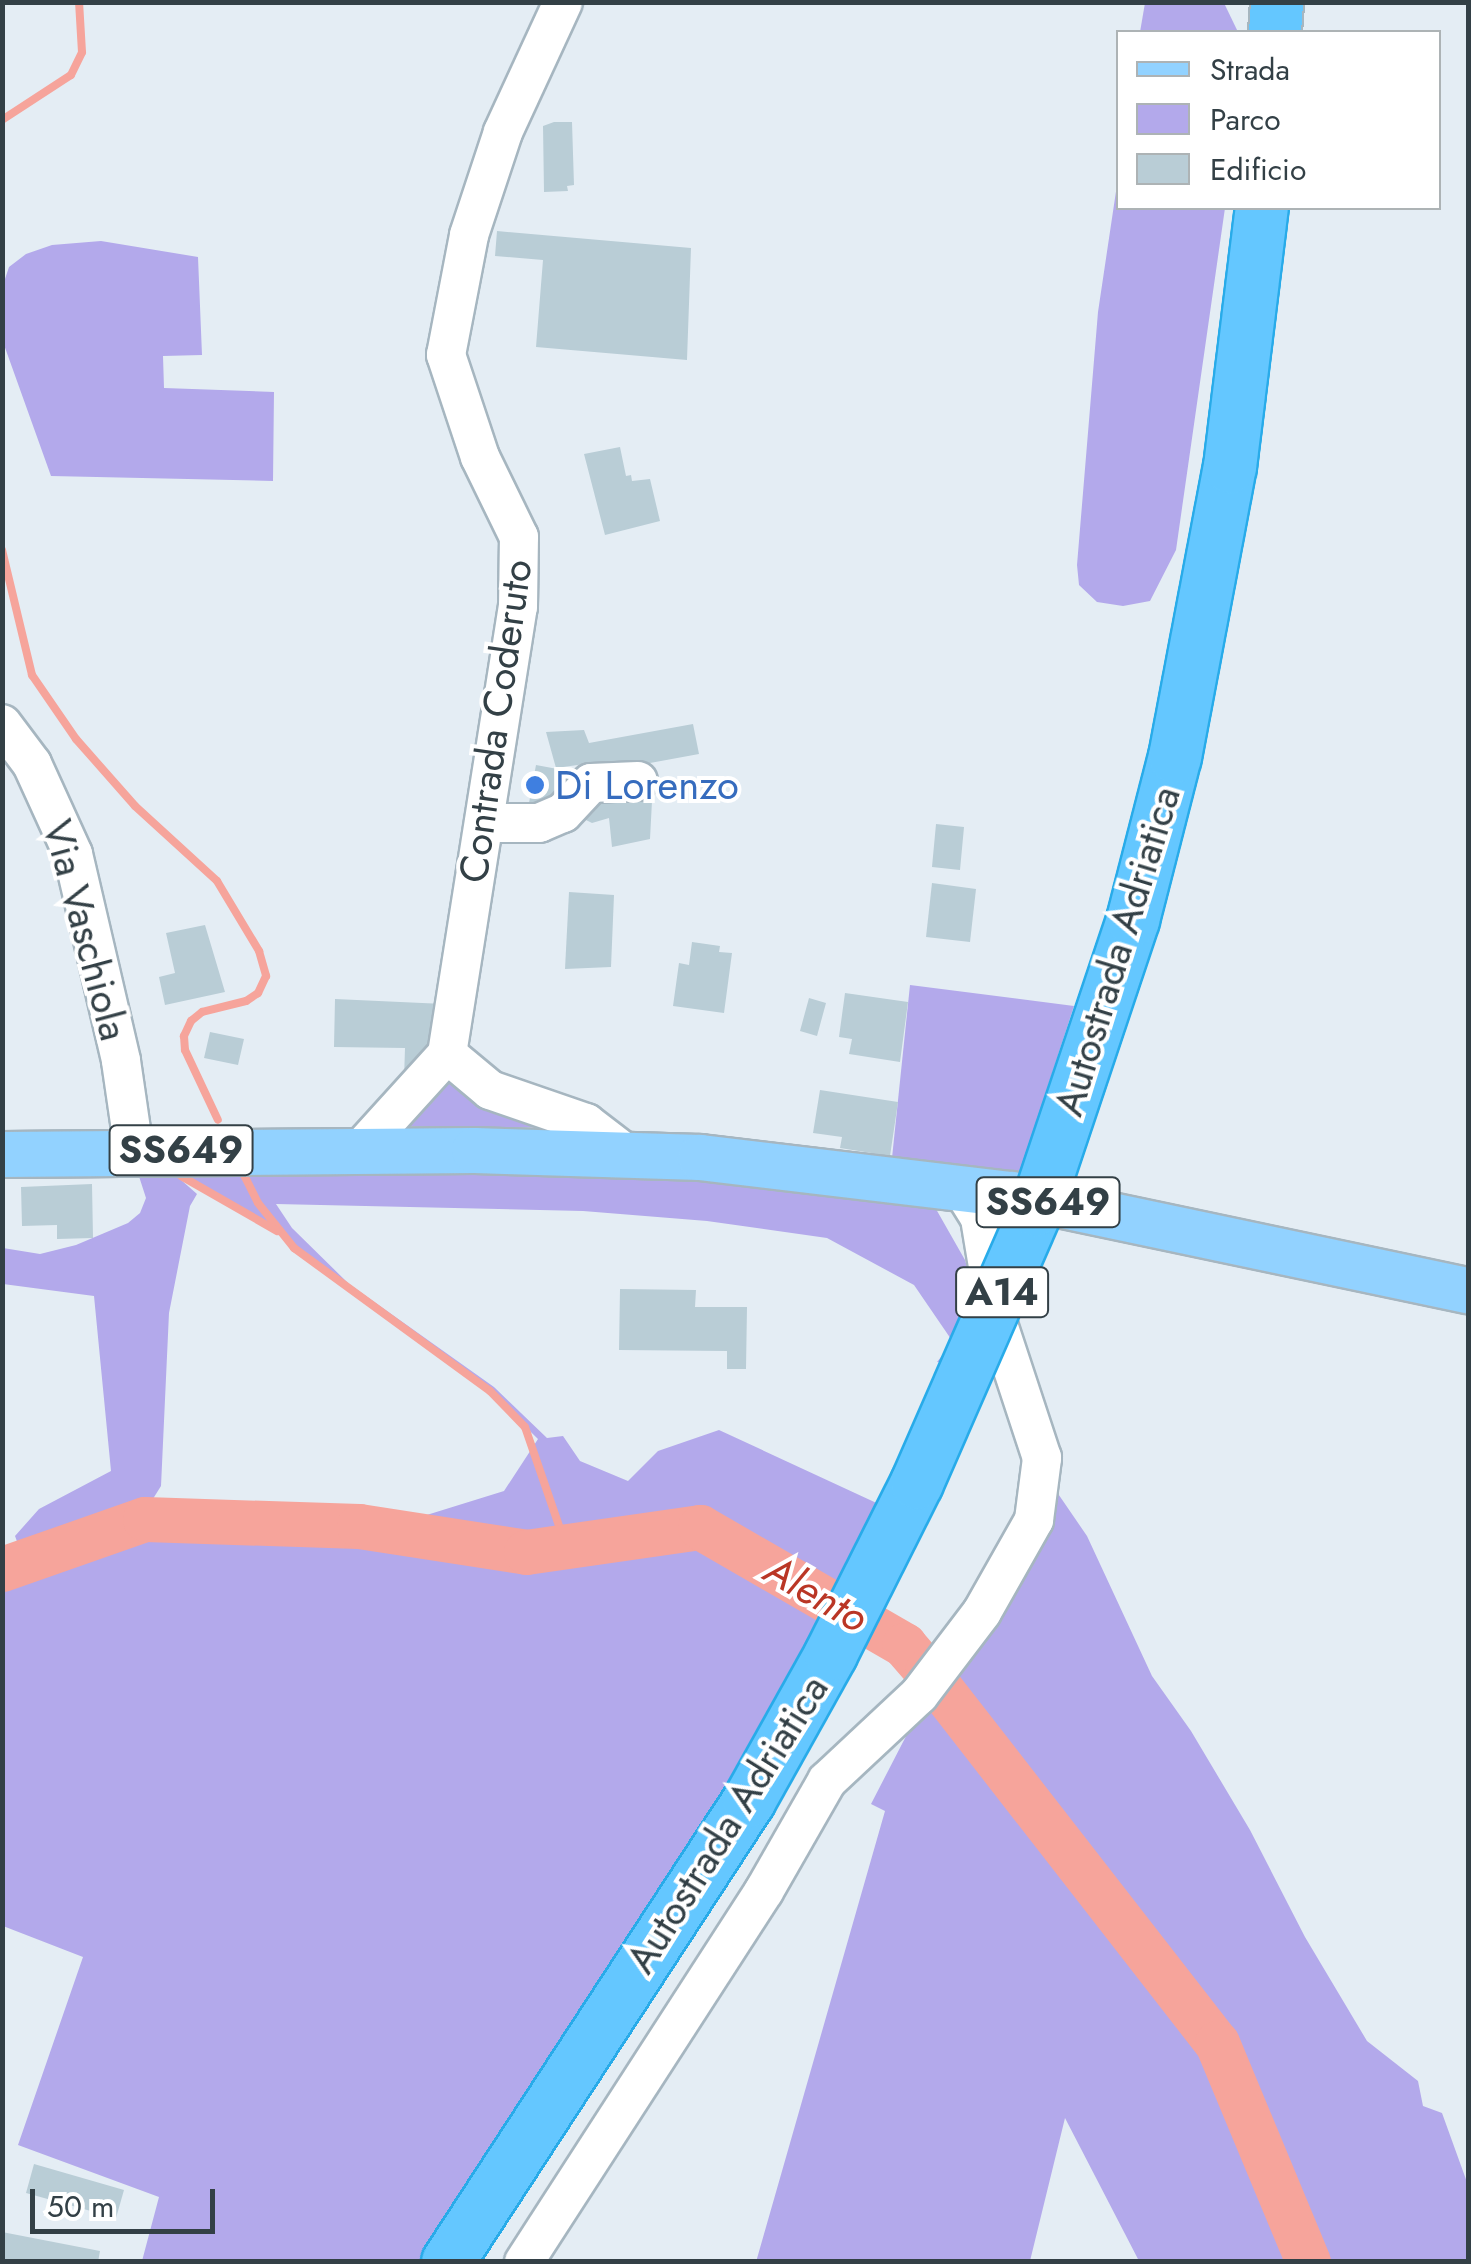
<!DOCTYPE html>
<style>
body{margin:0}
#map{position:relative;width:1471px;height:2264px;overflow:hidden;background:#e4edf4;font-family:Jost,sans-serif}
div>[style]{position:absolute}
.green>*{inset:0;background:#b3a9eb}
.stream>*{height:8px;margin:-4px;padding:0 4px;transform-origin:4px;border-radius:4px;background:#f6a49b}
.river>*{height:45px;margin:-22.5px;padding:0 22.5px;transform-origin:22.5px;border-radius:22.5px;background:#f6a49b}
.building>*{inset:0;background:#b9cdd6}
.roads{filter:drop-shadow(2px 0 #a6b6c0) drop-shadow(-2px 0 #a6b6c0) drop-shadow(0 2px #a6b6c0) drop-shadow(0 -2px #a6b6c0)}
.minor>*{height:38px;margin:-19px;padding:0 19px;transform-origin:19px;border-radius:19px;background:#fff}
.major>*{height:45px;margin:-22.5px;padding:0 22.5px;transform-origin:22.5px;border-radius:22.5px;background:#92d2ff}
.highway>*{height:52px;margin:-26px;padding:0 26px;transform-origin:26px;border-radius:26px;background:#64c7ff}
.bridges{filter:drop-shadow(2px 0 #28abe9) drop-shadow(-2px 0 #28abe9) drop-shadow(0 2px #28abe9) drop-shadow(0 -2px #28abe9)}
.highway-bridge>*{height:52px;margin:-26px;padding:0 26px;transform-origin:26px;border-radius:26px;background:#64c7ff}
.dots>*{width:28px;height:28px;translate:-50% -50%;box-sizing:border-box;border:5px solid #fff;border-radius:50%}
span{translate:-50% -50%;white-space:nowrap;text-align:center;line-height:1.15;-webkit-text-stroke:8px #fff;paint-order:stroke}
.shield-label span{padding:2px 8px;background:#fff;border:2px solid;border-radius:8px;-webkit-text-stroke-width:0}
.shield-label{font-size:38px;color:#334046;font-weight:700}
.street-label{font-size:40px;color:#334046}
.shop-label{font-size:40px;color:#366cbe}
.left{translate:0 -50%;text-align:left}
.water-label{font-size:42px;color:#ba3625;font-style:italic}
.frame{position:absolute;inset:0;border:5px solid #334046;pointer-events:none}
.legend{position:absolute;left:1116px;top:30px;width:325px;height:180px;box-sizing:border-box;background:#fff;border:2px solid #adb3b5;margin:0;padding:12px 18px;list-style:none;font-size:30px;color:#334046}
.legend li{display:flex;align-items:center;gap:20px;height:50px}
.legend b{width:50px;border:2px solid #adb3b5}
.scale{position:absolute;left:30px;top:2189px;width:185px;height:45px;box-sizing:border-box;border:5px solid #334046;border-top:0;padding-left:12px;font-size:30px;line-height:35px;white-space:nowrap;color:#334046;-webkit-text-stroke:8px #fff;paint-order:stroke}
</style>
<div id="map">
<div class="green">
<i style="clip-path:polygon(1145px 3px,1224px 3px,1238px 32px,1140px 32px)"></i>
<i style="clip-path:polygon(1118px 178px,1118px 208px,1225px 208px,1176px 550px,1150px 601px,1123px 606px,1097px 602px,1079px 585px,1077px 565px,1098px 312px)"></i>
<i style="clip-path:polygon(101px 241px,198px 257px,202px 355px,163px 356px,164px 388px,274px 392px,273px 481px,51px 476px,3px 342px,3px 285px,9px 267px,26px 254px,52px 245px)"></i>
<i style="clip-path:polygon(910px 985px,1074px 1006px,1019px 1175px,892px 1158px)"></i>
<i style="clip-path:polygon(446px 1076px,566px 1128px,396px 1126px)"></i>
<i style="clip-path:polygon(135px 1164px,164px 1165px,197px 1194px,190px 1206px,169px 1313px,161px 1486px,151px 1502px,193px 1499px,360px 1518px,417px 1518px,504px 1491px,538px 1439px,480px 1382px,295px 1246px,257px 1196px,242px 1165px,676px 1173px,932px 1202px,965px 1260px,977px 1300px,948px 1363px,937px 1362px,953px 1342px,914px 1285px,827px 1238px,707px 1221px,583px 1211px,276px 1204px,292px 1228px,349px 1284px,494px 1387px,547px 1438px,563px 1436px,580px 1461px,628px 1481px,658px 1451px,719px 1430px,883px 1506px,768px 1724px,423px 2261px,142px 2261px,159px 2197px,18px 2145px,83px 1957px,3px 1926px,3px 1581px,46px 1559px,134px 1531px,144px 1515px,22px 1555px,15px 1536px,39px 1509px,111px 1471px,94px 1296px,3px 1284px,3px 1248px,40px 1254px,76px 1245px,128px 1223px,140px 1213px,146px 1198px)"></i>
<i style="clip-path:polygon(173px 1164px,237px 1164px,279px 1232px,196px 1181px)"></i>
<i style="clip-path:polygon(1050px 1482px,1087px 1536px,1152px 1676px,1191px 1731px,1250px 1830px,1305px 1937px,1367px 2041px,1418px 2081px,1423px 2106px,1442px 2113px,1468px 2185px,1468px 2261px,1309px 2261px,1218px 2043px,974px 1731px,1216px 2044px,1307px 2261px,1139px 2261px,1065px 2118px,1030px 2261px,756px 2262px,885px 1811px,871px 1804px,934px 1682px)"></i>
</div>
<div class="stream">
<i style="left:2px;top:120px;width:82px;rotate:-33.1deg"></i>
<i style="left:71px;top:75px;width:25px;rotate:-64deg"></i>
<i style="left:82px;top:52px;width:50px;rotate:-93.4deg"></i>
<i style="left:2px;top:550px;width:129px;rotate:76.5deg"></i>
<i style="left:32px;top:675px;width:78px;rotate:55.5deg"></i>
<i style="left:76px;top:739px;width:89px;rotate:48.6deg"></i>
<i style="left:135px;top:806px;width:111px;rotate:42.4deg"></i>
<i style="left:217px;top:881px;width:82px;rotate:59deg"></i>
<i style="left:259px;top:951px;width:26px;rotate:74deg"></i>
<i style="left:266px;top:976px;width:19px;rotate:115deg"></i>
<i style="left:258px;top:993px;width:14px;rotate:146deg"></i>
<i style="left:246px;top:1001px;width:45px;rotate:166deg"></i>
<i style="left:202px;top:1012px;width:14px;rotate:141deg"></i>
<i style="left:191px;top:1021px;width:17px;rotate:115deg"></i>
<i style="left:184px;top:1036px;width:14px;rotate:86deg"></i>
<i style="left:185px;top:1050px;width:77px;rotate:64.8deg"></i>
<i style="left:240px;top:1167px;width:40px;rotate:63.4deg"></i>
<i style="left:258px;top:1203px;width:58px;rotate:51.3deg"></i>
<i style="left:294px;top:1248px;width:243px;rotate:36.1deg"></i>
<i style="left:490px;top:1391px;width:50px;rotate:45.8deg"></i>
<i style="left:525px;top:1427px;width:126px;rotate:71deg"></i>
<i style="left:181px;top:1176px;width:111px;rotate:29.8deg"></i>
</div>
<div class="river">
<i style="left:2px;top:1569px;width:151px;rotate:-19.3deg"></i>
<i style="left:145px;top:1519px;width:214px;rotate:1.9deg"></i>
<i style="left:359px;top:1526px;width:169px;rotate:8.8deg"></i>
<i style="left:526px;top:1552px;width:176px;rotate:-8.2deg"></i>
<i style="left:700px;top:1527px;width:236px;rotate:30deg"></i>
<i style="left:904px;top:1645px;width:35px;rotate:49deg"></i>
<i style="left:927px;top:1671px;width:472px;rotate:52.1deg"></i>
<i style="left:1217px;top:2043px;width:237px;rotate:67.4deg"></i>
</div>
<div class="building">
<i style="clip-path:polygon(554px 122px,572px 122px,574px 185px,567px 186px,568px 191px,544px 192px,543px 126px)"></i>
<i style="clip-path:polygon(497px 231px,691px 248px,687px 360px,536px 347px,543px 260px,495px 256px)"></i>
<i style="clip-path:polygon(620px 447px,626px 476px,631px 475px,632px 481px,650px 479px,660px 521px,605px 535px,584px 454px)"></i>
<i style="clip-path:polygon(693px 724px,699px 754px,650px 763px,649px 767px,594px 772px,592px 763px,556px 768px,546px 732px,584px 730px,589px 743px)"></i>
<i style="clip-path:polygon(536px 765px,579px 773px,540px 815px,527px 814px)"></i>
<i style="clip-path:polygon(592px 796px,652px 801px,650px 839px,612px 847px,609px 818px,592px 823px,586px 820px,584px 806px)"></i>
<i style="clip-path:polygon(936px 824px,964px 827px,960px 870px,932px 867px)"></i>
<i style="clip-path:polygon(932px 883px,976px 889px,970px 942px,926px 937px)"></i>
<i style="clip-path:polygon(569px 892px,614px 895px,611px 967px,565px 969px)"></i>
<i style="clip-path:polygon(205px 925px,225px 992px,165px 1005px,159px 977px,175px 973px,166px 933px)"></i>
<i style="clip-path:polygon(692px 942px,720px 946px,719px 952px,732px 953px,724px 1013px,673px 1006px,679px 963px,689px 965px)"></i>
<i style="clip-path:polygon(845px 993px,908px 1002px,900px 1062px,849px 1054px,852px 1039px,839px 1037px)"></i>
<i style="clip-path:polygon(809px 998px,826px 1003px,817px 1036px,800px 1031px)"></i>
<i style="clip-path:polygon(335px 999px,444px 1004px,431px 1054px,404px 1079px,405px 1048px,334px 1047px)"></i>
<i style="clip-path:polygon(210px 1032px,244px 1039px,238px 1065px,204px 1058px)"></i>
<i style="clip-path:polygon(820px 1090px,898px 1102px,890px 1156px,840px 1148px,842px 1137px,813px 1133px)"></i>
<i style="clip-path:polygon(92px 1184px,93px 1238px,57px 1239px,57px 1225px,22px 1226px,21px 1187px)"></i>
<i style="clip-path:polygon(620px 1289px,696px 1290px,695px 1307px,747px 1307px,746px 1369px,727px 1369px,727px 1351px,619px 1350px)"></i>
<i style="clip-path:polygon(34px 2164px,124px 2190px,116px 2218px,26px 2193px)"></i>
<i style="clip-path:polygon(2px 2232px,100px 2251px,98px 2262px,2px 2262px)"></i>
</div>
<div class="roads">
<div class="minor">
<i style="left:2px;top:724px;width:50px;rotate:53.1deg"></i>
<i style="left:32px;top:764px;width:99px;rotate:65.5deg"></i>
<i style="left:73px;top:854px;width:212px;rotate:76.9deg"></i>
<i style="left:121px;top:1061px;width:90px;rotate:81.7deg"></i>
<i style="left:484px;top:823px;width:55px"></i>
<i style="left:539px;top:823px;width:26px;rotate:-23deg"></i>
<i style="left:563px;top:813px;width:41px;rotate:-47deg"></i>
<i style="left:591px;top:783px;width:47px;rotate:-2.4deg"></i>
<i style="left:447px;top:1054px;width:56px;rotate:39.9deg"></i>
<i style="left:490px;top:1090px;width:102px;rotate:19deg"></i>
<i style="left:586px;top:1123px;width:49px;rotate:37.6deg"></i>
<i style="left:360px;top:1150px;width:130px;rotate:-47.8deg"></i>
<i style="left:447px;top:1054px;width:453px;rotate:-81deg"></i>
<i style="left:518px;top:607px;width:70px;rotate:-89.2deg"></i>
<i style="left:519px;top:537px;width:89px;rotate:-116deg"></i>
<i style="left:480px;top:457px;width:108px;rotate:-108.4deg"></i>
<i style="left:446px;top:355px;width:122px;rotate:-79.1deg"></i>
<i style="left:469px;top:235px;width:108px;rotate:-71.7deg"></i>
<i style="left:503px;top:132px;width:143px;rotate:-65.2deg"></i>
<i style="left:524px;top:2262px;width:442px;rotate:-57.1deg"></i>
<i style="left:764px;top:1891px;width:127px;rotate:-60.2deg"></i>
<i style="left:827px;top:1781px;width:126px;rotate:-43.1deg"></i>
<i style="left:919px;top:1695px;width:104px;rotate:-52.8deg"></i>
<i style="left:982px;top:1612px;width:106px;rotate:-60.5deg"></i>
<i style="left:1034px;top:1520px;width:63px;rotate:-82.6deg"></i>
<i style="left:1042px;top:1458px;width:144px;rotate:-108.2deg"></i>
<i style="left:997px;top:1321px;width:104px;rotate:-99.4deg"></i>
<i style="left:980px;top:1218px;width:36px;rotate:-122deg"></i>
</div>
<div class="major">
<i style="left:2px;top:1154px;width:472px;rotate:-0.5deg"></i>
<i style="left:474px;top:1150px;width:226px;rotate:1.8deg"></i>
<i style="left:700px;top:1157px;width:313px;rotate:6.8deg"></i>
<i style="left:1011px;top:1194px;width:467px;rotate:11.9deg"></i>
</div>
<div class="highway">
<i style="left:1275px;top:32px;width:30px;rotate:-86deg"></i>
</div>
</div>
<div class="bridges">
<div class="highway-bridge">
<i style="left:448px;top:2262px;width:551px;rotate:-56.86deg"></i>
<i style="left:749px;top:1801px;width:168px;rotate:-60.8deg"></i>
<i style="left:831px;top:1654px;width:191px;rotate:-63.3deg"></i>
<i style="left:917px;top:1483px;width:298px;rotate:-66.4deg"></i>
<i style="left:1036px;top:1210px;width:306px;rotate:-71.5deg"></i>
<i style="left:1133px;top:920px;width:168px;rotate:-75.6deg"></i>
<i style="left:1175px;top:757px;width:295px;rotate:-79.3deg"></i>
<i style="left:1230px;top:467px;width:261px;rotate:-83deg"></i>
</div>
</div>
<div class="dots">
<i style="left:535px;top:785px;background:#3f7fe0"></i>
</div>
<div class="shield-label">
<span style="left:181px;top:1150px">SS649</span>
<span style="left:1048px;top:1202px">SS649</span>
<span style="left:1002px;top:1292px">A14</span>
</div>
<div class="street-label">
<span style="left:495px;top:721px;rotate:-82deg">Contrada Coderuto</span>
<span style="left:86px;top:930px;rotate:75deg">Via Vaschiola</span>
<span style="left:1117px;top:951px;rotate:-73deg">Autostrada Adriatica</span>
<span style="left:727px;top:1824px;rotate:-58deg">Autostrada Adriatica</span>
</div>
<div class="shop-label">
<span class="left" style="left:555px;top:785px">Di Lorenzo</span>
</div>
<div class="water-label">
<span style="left:816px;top:1594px;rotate:30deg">Alento</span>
</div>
<div class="frame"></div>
<ul class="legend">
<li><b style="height:12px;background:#92d2ff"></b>Strada</li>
<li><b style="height:28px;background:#b3a9eb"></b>Parco</li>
<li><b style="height:28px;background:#b9cdd6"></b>Edificio</li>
</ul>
<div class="scale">50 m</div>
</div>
